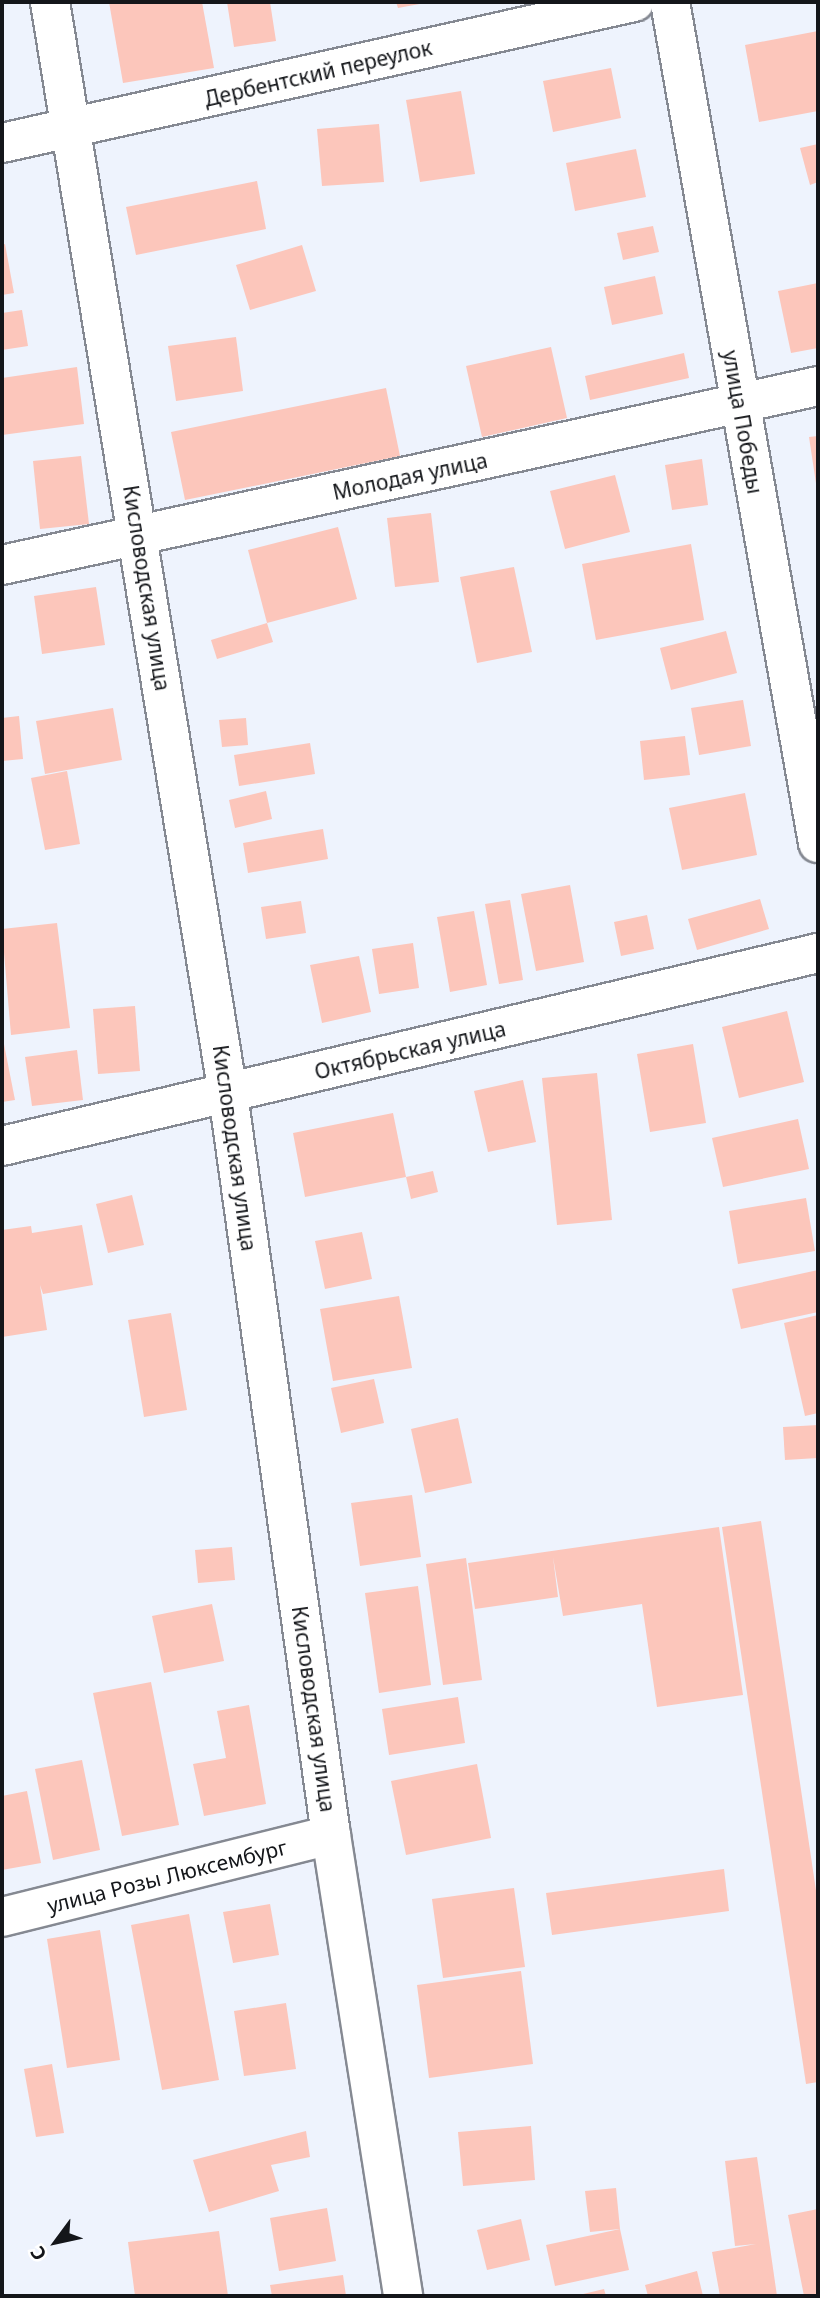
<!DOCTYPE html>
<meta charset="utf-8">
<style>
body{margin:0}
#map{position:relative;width:820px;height:2298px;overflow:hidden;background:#eef3fd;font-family:"Noto Sans",sans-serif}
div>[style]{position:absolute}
.building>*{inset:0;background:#fcc6bb}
.roads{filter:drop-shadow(2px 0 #858992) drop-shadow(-2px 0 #858992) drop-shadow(0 2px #858992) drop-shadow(0 -2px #858992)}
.street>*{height:38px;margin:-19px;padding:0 19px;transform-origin:19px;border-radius:19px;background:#fff}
span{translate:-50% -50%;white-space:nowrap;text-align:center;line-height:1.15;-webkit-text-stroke:7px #fff;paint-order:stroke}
.street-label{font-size:21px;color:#14161a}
.frame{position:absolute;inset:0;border:4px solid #14161a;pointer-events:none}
.north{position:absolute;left:21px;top:2207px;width:70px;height:70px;-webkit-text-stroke:5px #fff;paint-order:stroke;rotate:237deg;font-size:19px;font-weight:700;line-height:28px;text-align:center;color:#14161a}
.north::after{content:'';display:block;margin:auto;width:24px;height:32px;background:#14161a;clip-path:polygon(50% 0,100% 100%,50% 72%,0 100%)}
</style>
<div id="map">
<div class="building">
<i style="clip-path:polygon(109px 2px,202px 2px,214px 68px,123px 83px)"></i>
<i style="clip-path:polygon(227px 2px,270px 2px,276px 41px,234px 47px)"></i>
<i style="clip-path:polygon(396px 2px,425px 2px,425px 3px,398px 8px)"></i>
<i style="clip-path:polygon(818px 31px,818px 111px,759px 122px,745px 45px)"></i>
<i style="clip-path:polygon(611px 68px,621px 118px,553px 132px,543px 81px)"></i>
<i style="clip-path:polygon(461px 91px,475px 174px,420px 182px,406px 100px)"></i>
<i style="clip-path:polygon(379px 124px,384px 182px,322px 186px,317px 129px)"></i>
<i style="clip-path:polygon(818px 144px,818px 182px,810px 185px,800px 148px)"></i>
<i style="clip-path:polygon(636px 149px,646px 197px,575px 211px,566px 163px)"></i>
<i style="clip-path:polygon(257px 181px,266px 229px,136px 255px,126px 207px)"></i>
<i style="clip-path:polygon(653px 226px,659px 252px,623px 260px,617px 233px)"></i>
<i style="clip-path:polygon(5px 244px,14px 293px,2px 295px,2px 245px)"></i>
<i style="clip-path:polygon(302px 245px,316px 291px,250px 310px,236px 265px)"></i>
<i style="clip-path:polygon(655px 276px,663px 314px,612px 325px,604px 287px)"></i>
<i style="clip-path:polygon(818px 283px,818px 348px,791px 353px,778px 291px)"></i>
<i style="clip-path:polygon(22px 310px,28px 346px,2px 350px,2px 313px)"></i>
<i style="clip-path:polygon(236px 337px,243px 391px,176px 401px,168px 346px)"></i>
<i style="clip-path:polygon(551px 347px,567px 418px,482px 437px,466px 366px)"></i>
<i style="clip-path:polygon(684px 353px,689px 378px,590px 400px,585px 376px)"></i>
<i style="clip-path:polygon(77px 367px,84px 424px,2px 435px,2px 378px)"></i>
<i style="clip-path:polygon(386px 388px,400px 456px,185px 500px,171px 432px)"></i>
<i style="clip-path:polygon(818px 436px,818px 490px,817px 490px,809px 437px)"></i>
<i style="clip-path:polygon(81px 456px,89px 524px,40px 529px,33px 461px)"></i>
<i style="clip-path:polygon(702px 459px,708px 505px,672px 510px,665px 465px)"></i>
<i style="clip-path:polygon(615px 475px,630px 532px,565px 549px,550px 491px)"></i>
<i style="clip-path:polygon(431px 513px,439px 582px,395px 587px,387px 518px)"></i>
<i style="clip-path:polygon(338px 527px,357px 599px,267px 623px,248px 550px)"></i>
<i style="clip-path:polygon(691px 544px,704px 620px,596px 640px,582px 564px)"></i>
<i style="clip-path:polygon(514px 567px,532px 652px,477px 663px,460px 577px)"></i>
<i style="clip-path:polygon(96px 587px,105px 645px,42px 654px,34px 596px)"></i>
<i style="clip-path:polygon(267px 623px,273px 642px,217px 659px,211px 640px)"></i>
<i style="clip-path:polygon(726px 631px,737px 673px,671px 690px,660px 648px)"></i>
<i style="clip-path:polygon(743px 700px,751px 746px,699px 755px,691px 708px)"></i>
<i style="clip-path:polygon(113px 708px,122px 760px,45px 774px,36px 721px)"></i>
<i style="clip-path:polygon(19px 716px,23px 759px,2px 761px,2px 718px)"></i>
<i style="clip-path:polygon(246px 718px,248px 745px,222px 747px,219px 720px)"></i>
<i style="clip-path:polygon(685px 736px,690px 775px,644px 780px,640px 741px)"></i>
<i style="clip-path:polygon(310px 743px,315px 774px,239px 786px,234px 755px)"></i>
<i style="clip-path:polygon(67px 771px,80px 844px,45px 850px,31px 778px)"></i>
<i style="clip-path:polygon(266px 791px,272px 819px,235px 828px,229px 800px)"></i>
<i style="clip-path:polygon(745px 793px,757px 855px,682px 870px,669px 808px)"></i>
<i style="clip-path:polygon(323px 829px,328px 859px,248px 873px,243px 843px)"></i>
<i style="clip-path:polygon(570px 885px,584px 962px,536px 971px,521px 894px)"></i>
<i style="clip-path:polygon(760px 899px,769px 929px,697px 950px,688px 919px)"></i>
<i style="clip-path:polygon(510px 900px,523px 980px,499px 984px,485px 904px)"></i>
<i style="clip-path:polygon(301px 901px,306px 933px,266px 939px,261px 907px)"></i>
<i style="clip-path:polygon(474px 911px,487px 985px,450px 992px,437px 917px)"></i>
<i style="clip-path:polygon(647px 915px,654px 949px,621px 956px,614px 922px)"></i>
<i style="clip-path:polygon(57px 923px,70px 1028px,11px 1035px,2px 929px)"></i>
<i style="clip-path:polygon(413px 943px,419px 988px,379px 994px,372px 949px)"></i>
<i style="clip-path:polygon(359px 956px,371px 1012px,322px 1023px,310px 965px)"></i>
<i style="clip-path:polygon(135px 1006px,140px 1071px,98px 1074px,93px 1009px)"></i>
<i style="clip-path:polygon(787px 1011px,804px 1082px,739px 1098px,722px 1027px)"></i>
<i style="clip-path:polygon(2px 1034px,15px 1100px,2px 1102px)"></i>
<i style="clip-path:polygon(693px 1044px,706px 1123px,650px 1132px,637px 1054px)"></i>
<i style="clip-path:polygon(77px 1050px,83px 1100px,32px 1106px,25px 1057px)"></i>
<i style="clip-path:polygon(597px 1073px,612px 1220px,557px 1225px,542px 1078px)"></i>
<i style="clip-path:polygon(523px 1080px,536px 1142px,488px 1152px,474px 1091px)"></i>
<i style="clip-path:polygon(393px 1113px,406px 1177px,305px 1197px,293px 1133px)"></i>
<i style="clip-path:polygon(798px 1119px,809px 1169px,723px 1187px,712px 1138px)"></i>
<i style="clip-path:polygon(433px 1171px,438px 1192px,411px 1199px,406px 1177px)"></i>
<i style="clip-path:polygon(132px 1195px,144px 1245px,108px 1253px,96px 1204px)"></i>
<i style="clip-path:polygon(806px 1198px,815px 1251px,738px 1264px,729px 1211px)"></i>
<i style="clip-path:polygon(82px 1225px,93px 1285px,43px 1294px,40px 1285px,47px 1330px,2px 1337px,2px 1230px,31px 1226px,32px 1233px)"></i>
<i style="clip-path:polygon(362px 1232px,372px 1279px,325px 1289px,315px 1241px)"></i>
<i style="clip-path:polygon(818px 1270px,818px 1312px,741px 1329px,732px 1289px)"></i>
<i style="clip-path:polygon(399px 1296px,412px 1368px,333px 1381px,320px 1309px)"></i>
<i style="clip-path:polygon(171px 1313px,187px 1410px,144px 1417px,128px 1320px)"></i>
<i style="clip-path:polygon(818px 1315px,818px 1413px,805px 1416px,784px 1323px)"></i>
<i style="clip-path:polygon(374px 1379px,384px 1423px,341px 1433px,331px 1388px)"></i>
<i style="clip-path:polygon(458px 1418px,472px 1483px,425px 1493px,411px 1429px)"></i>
<i style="clip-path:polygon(818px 1425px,818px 1458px,785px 1460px,783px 1427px)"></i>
<i style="clip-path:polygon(412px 1495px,421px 1557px,360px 1566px,351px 1503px)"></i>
<i style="clip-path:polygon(761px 1521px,818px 1904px,818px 2082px,806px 2084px,722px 1527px)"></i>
<i style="clip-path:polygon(719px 1527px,743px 1695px,657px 1707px,642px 1604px,563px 1616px,553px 1557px,558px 1597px,475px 1609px,468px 1563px)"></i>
<i style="clip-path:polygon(232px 1547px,235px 1580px,198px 1583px,195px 1550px)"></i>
<i style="clip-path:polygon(466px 1558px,482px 1680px,443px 1685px,426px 1564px)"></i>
<i style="clip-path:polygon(418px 1586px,431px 1685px,379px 1693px,365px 1593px)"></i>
<i style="clip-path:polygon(212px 1604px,224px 1661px,164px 1673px,152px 1616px)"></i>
<i style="clip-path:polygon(151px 1682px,179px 1825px,122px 1836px,93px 1693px)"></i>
<i style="clip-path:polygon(458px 1697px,465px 1743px,389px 1755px,382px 1709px)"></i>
<i style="clip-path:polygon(249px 1705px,266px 1804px,204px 1816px,193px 1764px,226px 1758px,217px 1711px)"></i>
<i style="clip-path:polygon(82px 1760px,100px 1850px,53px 1860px,35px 1769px)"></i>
<i style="clip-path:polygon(477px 1764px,491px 1838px,406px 1855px,391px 1781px)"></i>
<i style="clip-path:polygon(27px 1791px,41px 1863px,2px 1870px,2px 1796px)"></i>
<i style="clip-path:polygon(724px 1869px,729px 1911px,552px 1935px,546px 1893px)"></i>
<i style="clip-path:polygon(514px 1888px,525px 1967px,443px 1978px,432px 1899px)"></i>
<i style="clip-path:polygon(270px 1904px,279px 1955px,233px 1963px,223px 1912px)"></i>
<i style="clip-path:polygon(189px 1914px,219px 2080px,162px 2090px,131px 1925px)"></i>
<i style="clip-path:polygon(100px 1930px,120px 2060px,67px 2068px,47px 1939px)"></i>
<i style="clip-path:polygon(521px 1971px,533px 2064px,429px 2078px,417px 1985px)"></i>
<i style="clip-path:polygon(286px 2003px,296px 2069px,244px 2076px,234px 2011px)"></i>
<i style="clip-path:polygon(52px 2064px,64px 2133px,36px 2137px,24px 2069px)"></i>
<i style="clip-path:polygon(531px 2126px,535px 2180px,463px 2186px,458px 2132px)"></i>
<i style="clip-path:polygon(306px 2131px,310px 2157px,271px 2165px,279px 2191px,209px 2212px,193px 2160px)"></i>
<i style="clip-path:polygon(757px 2157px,777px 2296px,720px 2296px,712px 2252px,756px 2244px,735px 2246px,725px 2161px)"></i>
<i style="clip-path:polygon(616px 2188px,620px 2229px,590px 2232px,585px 2191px)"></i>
<i style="clip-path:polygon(327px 2208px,336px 2261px,279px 2271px,270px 2218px)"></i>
<i style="clip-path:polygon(818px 2209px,818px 2296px,804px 2296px,788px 2215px)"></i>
<i style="clip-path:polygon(521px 2219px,530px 2260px,487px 2270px,477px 2230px)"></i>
<i style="clip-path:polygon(620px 2229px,629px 2270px,555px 2286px,546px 2245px)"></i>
<i style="clip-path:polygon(219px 2231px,228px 2296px,135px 2296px,128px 2242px)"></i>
<i style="clip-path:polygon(697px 2271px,703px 2296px,648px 2296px,645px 2285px)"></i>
<i style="clip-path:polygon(343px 2275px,346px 2296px,272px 2296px,270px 2285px)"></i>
<i style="clip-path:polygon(604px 2289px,606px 2296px,579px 2296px,579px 2295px)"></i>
</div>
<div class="roads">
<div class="street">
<i style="left:50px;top:2px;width:1106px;rotate:80.74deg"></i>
<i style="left:228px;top:1094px;width:748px;rotate:82.09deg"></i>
<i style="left:331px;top:1835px;width:467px;rotate:81.1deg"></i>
<i style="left:670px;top:2px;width:854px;rotate:80.02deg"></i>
<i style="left:2px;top:143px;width:648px;rotate:-12.58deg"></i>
<i style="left:2px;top:565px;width:835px;rotate:-12.37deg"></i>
<i style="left:2px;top:1146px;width:839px;rotate:-13.31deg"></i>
<i style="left:2px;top:1917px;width:339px;rotate:-14deg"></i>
</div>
</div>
<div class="street-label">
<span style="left:318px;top:73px;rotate:-13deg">Дербентский переулок</span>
<span style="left:743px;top:422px;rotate:80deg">улица Победы</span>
<span style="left:410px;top:476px;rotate:-12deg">Молодая улица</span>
<span style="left:147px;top:588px;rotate:81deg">Кисловодская улица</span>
<span style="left:410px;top:1050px;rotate:-13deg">Октябрьская улица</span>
<span style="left:235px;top:1148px;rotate:82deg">Кисловодская улица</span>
<span style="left:314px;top:1709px;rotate:82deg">Кисловодская улица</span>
<span style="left:167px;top:1876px;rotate:-14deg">улица Розы Люксембург</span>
</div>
<div class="frame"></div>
<div class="north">С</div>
</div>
